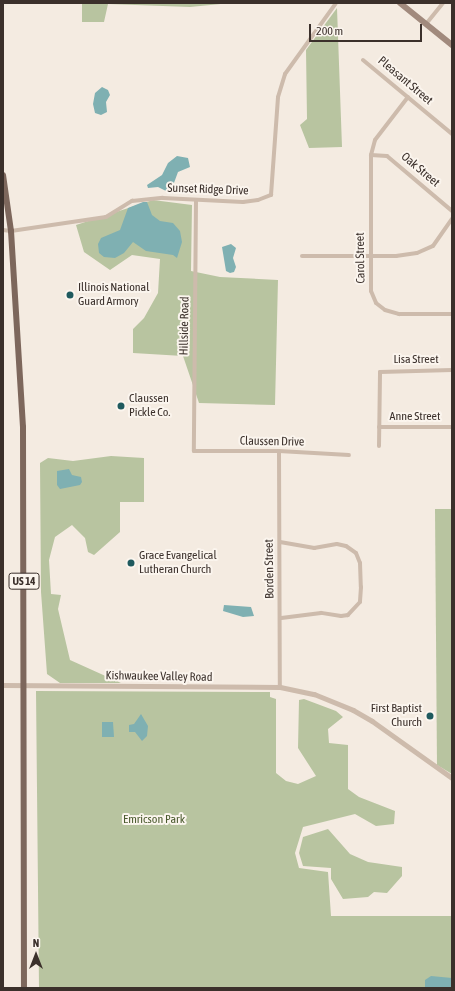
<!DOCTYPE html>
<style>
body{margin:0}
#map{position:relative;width:455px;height:991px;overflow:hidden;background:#f4ebe1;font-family:"Asap Condensed",sans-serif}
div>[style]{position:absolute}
.green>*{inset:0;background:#b8c4a0}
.water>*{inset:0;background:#7fb0b2}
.minor>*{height:4px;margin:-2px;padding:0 2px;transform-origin:2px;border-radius:2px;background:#cdbbac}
.tertiary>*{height:5px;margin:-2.5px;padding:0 2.5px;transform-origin:2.5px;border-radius:2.5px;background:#cdbbac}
.secondary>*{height:6px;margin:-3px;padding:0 3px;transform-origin:3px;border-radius:3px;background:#a18a7d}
.primary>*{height:6px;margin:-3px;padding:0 3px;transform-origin:3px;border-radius:3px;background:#7d675c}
.dots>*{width:11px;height:11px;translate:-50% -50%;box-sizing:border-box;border:2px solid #fbf5ee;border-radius:50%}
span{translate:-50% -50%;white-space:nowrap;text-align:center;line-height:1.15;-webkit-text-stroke:4px #fbf5ee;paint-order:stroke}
.shield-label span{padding:1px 3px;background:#fbf5ee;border:1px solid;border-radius:3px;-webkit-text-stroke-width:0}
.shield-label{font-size:11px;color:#3b302b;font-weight:700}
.street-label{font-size:12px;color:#3b302b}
.poi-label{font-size:12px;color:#3b302b}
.left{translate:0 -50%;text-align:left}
.right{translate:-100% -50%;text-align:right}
.park-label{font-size:12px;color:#4a5a2e}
.frame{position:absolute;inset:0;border:4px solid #3b302b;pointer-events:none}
.north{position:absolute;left:16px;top:935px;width:40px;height:40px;-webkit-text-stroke:3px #fbf5ee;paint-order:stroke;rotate:0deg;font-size:11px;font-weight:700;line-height:16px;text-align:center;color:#3b302b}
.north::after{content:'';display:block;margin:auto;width:14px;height:18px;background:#3b302b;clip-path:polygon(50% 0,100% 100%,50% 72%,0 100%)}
.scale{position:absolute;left:309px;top:24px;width:113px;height:18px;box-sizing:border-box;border:2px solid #3b302b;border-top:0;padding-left:5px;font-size:12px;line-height:14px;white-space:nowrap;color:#3b302b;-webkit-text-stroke:3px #fbf5ee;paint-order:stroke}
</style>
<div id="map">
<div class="green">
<i style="clip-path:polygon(82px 3px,231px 3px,190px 7px,108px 4px,104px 22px,82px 22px)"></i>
<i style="clip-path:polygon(337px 8px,342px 147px,309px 148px,300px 125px,307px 119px,306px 50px)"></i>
<i style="clip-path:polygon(153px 200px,192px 205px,191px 271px,220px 277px,278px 280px,275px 405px,199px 403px,183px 356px,133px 353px,133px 329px,144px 318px,158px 293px,160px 259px,132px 255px,110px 270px,84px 252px,76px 225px)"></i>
<i style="clip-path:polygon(111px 456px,144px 458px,144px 502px,120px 502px,120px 532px,94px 555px,88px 552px,85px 538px,72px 525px,55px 537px,49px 560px,51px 594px,61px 595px,58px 609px,70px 660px,121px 683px,60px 683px,47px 674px,41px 592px,40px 463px,48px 458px,73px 461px)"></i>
<i style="clip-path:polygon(435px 509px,452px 509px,452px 774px,437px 765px)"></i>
<i style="clip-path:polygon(36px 691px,270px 692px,270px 697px,276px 699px,276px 773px,286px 781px,298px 784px,316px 776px,298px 748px,299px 700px,304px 699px,336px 711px,343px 717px,328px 729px,329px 743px,348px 745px,348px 789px,359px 797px,395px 811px,394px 824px,376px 826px,355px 814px,303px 827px,295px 853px,299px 868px,328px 872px,331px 916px,452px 916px,452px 988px,39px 988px)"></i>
<i style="clip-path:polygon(328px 829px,350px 854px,368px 862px,402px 867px,402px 876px,387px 893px,374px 892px,368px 897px,343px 899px,331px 879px,331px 868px,303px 866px,299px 853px,303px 837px)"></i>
</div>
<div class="water">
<i style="clip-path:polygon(102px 87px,108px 90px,110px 95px,106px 102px,107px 112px,101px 115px,95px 113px,93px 104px,95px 93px)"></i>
<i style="clip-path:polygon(177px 156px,188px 158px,190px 167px,178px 172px,171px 191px,166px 191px,158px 187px,148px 188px,147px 185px,162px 175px,168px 163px)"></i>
<i style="clip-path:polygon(143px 202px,147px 202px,152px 215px,160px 221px,173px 223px,180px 231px,182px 242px,177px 258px,173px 255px,146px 251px,133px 242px,124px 253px,115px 258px,104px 257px,99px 253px,98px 244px,101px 238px,120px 230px,128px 208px)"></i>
<i style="clip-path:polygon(231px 244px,236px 248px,233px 258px,236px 267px,234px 272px,230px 273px,226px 271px,222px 247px)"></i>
<i style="clip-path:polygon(69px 469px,72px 475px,81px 477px,82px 482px,80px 485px,60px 489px,57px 485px,57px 471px)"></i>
<i style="clip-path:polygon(224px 605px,251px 607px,254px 616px,243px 617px,223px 611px)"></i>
<i style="clip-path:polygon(141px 714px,148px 726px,147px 736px,142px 741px,135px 732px,129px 732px,129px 725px,134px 724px)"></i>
<i style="clip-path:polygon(102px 722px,113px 722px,114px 737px,102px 737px)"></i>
<i style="clip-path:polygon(431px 976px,452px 978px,452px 988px,425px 988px,425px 980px)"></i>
</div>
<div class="minor">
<i style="left:426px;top:24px;width:27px;rotate:-51deg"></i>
<i style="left:363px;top:60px;width:116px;rotate:39.7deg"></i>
<i style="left:408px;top:97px;width:54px;rotate:127.5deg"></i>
<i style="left:375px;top:140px;width:16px;rotate:105deg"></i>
<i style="left:371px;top:155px;width:136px;rotate:90deg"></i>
<i style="left:371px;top:291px;width:13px;rotate:67deg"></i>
<i style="left:376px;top:303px;width:11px;rotate:38deg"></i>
<i style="left:385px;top:310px;width:15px;rotate:16deg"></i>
<i style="left:399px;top:314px;width:53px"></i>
<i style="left:371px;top:155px;width:16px;rotate:4deg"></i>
<i style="left:387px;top:156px;width:85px;rotate:40.2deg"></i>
<i style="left:196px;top:201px;width:250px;rotate:90.5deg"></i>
<i style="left:194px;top:451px;width:85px"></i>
<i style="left:279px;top:451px;width:70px;rotate:3.3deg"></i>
<i style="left:3px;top:230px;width:8px;rotate:7deg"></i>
<i style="left:11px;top:231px;width:96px;rotate:-8.4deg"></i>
<i style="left:106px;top:217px;width:31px;rotate:-32deg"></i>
<i style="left:132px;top:201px;width:31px;rotate:-6deg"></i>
<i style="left:163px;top:198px;width:80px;rotate:2.9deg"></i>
<i style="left:243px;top:202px;width:15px;rotate:-8deg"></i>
<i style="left:258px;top:200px;width:14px;rotate:-21deg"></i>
<i style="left:271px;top:195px;width:98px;rotate:-85.9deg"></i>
<i style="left:278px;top:97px;width:24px;rotate:-73deg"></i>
<i style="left:285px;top:74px;width:87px;rotate:-54.3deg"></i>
<i style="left:302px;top:256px;width:94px"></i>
<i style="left:396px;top:256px;width:21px;rotate:-8deg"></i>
<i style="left:417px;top:253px;width:17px;rotate:-24deg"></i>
<i style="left:433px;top:246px;width:33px;rotate:-55deg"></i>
<i style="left:379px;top:427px;width:73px"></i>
<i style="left:379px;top:446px;width:74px;rotate:-89.2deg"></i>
<i style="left:380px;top:372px;width:72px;rotate:-1.6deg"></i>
<i style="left:279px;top:451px;width:236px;rotate:89.8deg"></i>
<i style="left:280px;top:542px;width:35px;rotate:10deg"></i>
<i style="left:314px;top:548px;width:23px;rotate:-10deg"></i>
<i style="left:337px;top:544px;width:9px;rotate:13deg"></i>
<i style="left:346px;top:546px;width:12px;rotate:35deg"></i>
<i style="left:356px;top:553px;width:11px;rotate:68deg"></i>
<i style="left:360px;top:563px;width:24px;rotate:88deg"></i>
<i style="left:361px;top:587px;width:15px;rotate:94deg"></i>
<i style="left:360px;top:602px;width:18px;rotate:133deg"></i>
<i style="left:348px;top:615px;width:7px;rotate:172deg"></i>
<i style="left:341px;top:616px;width:20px;rotate:-171deg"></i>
<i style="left:321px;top:613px;width:40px;rotate:172.9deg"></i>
</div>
<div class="tertiary">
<i style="left:3px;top:685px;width:277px;rotate:0.4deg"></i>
<i style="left:280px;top:687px;width:35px;rotate:12deg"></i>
<i style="left:314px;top:694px;width:42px;rotate:22.3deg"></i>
<i style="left:353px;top:710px;width:22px;rotate:30deg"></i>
<i style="left:372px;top:721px;width:98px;rotate:35.5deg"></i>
</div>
<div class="secondary">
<i style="left:400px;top:3px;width:67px;rotate:38.9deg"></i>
</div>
<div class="primary">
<i style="left:3px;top:175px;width:57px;rotate:81.9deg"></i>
<i style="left:11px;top:231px;width:196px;rotate:86.5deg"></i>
<i style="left:23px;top:427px;width:561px;rotate:89.9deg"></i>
</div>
<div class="dots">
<i style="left:70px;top:295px;background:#1f5a5e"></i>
<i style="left:121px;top:406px;background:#1f5a5e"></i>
<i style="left:131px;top:563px;background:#1f5a5e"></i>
<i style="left:430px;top:716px;background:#1f5a5e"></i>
</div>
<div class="shield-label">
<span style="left:24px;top:581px">US 14</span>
</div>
<div class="street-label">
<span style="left:405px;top:81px;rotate:40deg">Pleasant Street</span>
<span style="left:420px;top:170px;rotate:40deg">Oak Street</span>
<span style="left:208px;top:190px;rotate:2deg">Sunset Ridge Drive</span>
<span style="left:361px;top:258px;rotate:-91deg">Carol Street</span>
<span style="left:185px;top:326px;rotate:-89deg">Hillside Road</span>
<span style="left:416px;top:360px">Lisa Street</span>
<span style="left:415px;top:417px">Anne Street</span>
<span style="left:272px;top:442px;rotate:1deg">Claussen Drive</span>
<span style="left:270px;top:569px;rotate:-91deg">Borden Street</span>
<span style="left:159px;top:677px;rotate:1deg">Kishwaukee Valley Road</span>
</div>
<div class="poi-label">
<span class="left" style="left:78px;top:295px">Illinois National<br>Guard Armory</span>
<span class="left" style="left:129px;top:406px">Claussen<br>Pickle Co.</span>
<span class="left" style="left:139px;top:563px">Grace Evangelical<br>Lutheran Church</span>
<span class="right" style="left:422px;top:716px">First Baptist<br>Church</span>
</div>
<div class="park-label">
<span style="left:154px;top:820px">Emricson Park</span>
</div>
<div class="frame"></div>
<div class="north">N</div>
<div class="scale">200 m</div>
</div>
